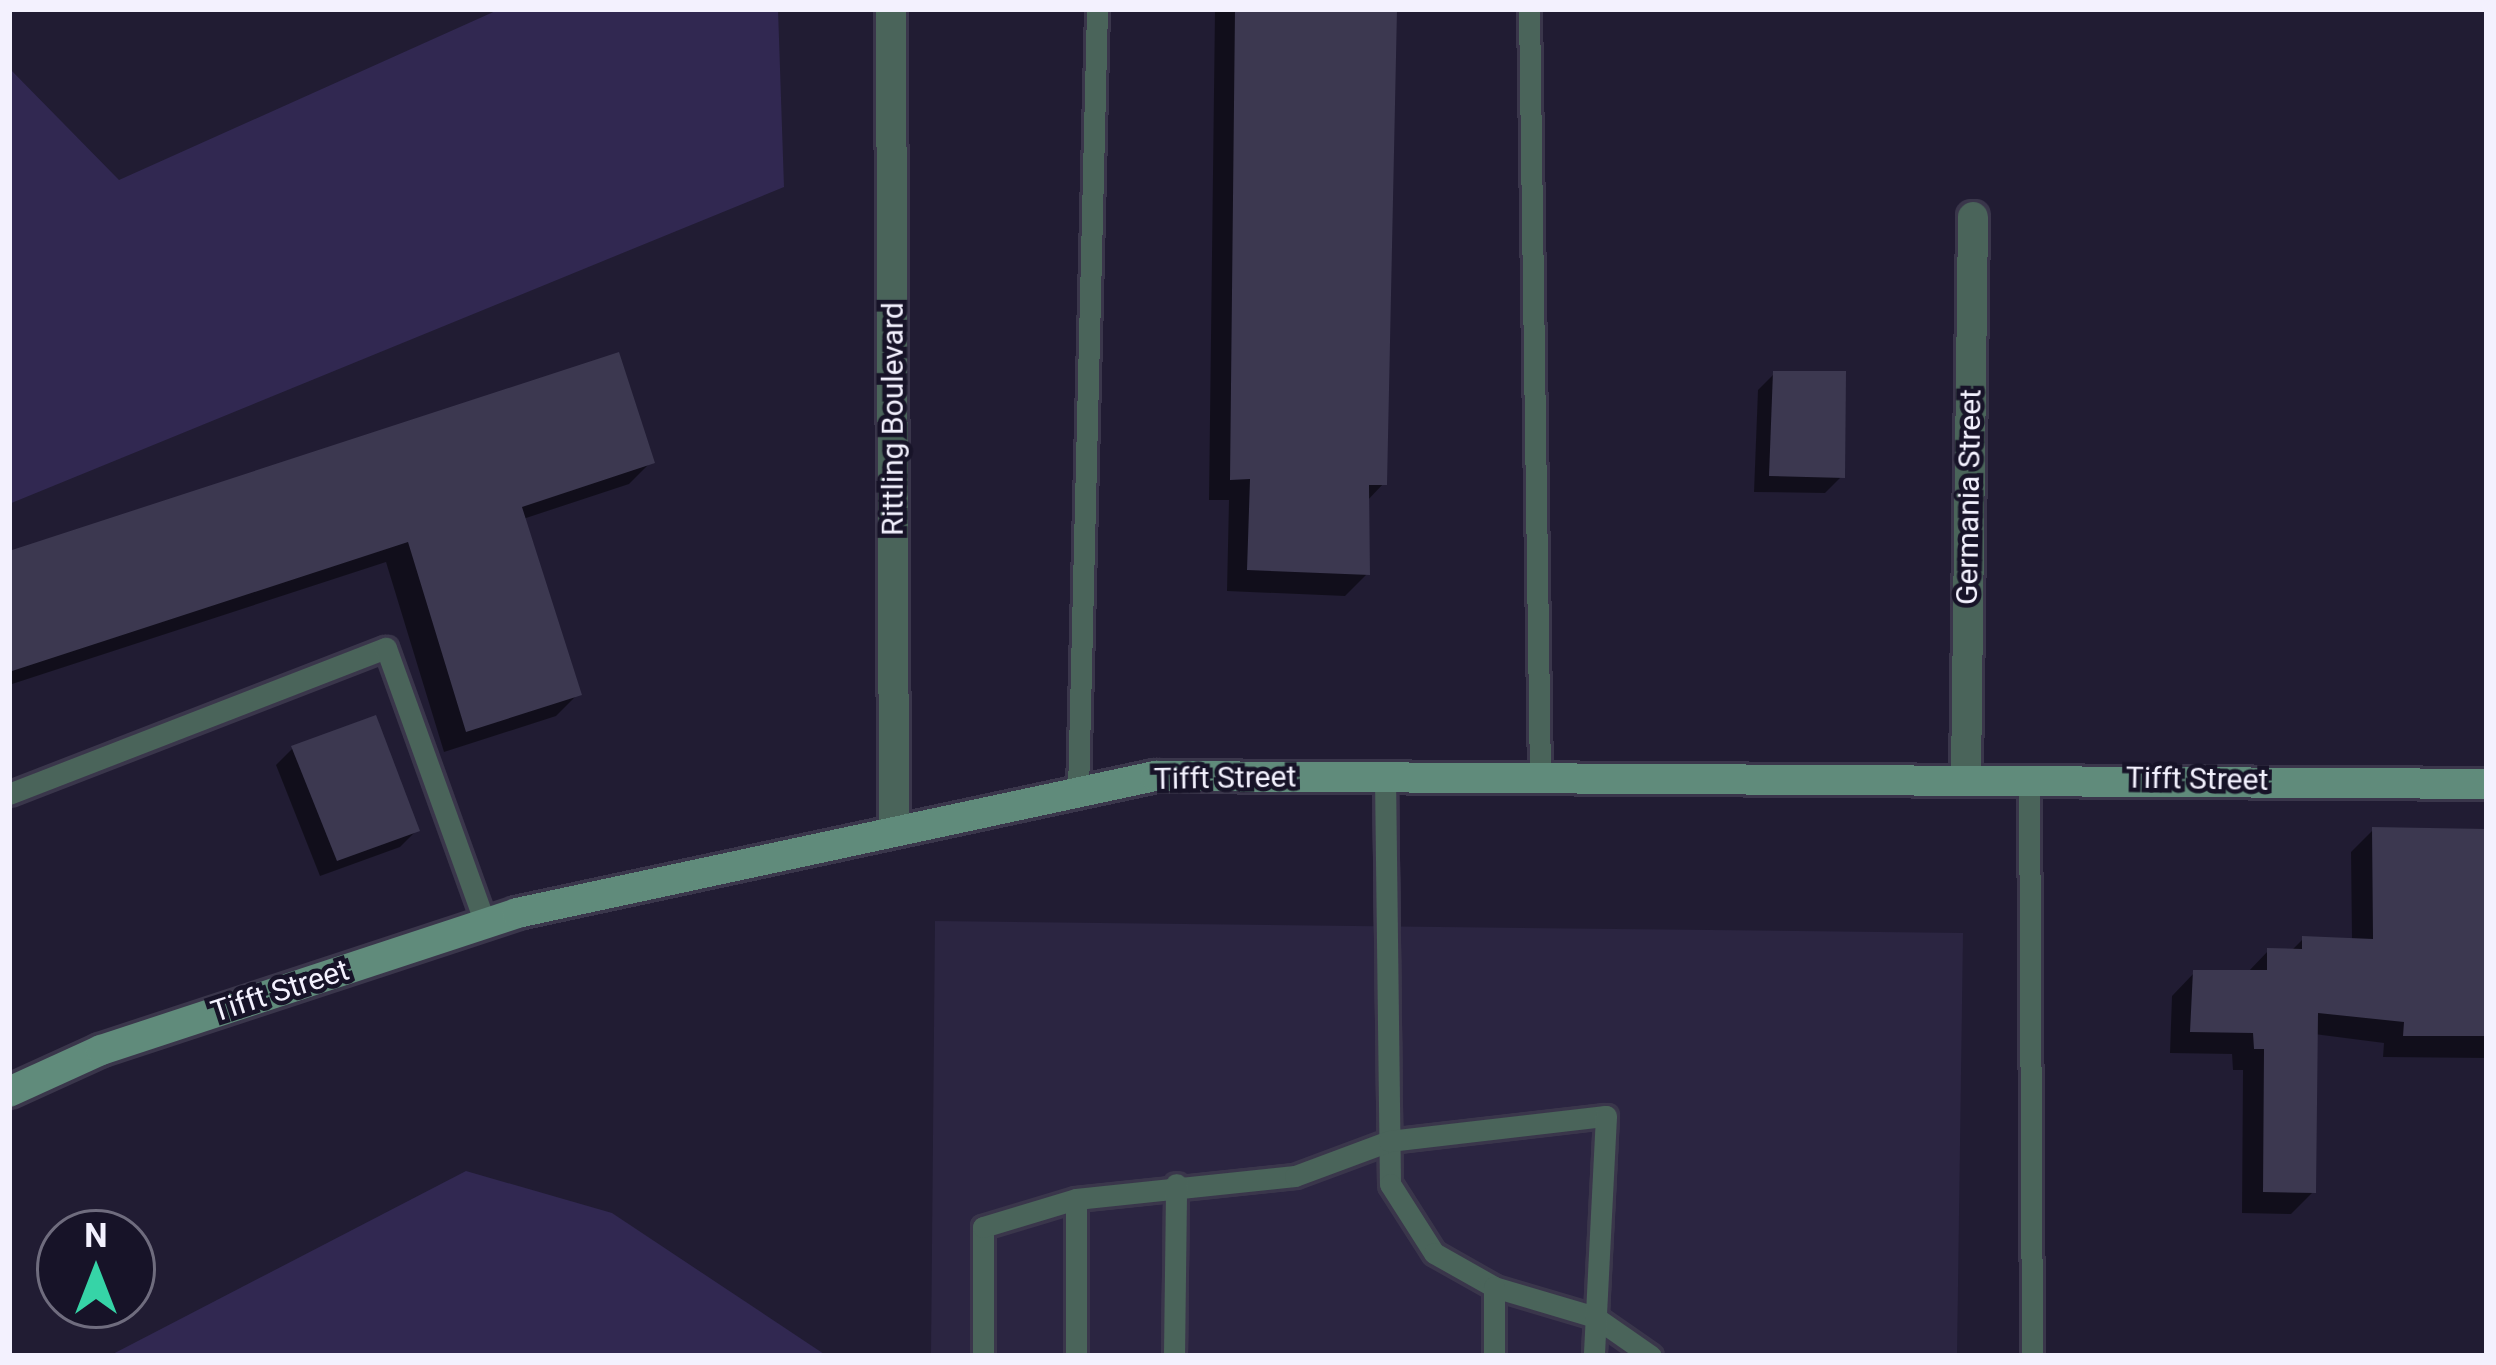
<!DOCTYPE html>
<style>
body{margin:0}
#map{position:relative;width:2496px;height:1365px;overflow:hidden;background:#211c33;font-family:Roboto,sans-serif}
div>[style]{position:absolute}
.built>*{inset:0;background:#2b2541}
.green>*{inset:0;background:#312851}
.shadow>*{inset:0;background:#0007}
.building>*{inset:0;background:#3c3850}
.roads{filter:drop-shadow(3px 0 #3a364b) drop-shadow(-3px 0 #3a364b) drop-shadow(0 3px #3a364b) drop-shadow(0 -3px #3a364b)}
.lane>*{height:21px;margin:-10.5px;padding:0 10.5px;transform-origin:10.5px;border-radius:10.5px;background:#4a645a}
.street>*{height:30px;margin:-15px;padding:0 15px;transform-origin:15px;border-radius:15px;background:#4a645a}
.secondary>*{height:30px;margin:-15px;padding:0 15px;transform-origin:15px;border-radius:15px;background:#608b7b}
span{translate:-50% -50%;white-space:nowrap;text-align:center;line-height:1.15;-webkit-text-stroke:9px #171328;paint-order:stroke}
.street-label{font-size:30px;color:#f3f1fe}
.frame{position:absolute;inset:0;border:12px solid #f3f1fe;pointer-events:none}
.north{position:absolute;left:36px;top:1209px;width:120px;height:120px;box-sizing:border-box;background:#171328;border:3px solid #6f6c7e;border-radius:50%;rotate:0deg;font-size:33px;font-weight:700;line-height:48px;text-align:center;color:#f3f1fe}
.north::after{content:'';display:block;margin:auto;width:42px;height:54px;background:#36d4a7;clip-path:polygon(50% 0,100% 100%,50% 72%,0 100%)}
</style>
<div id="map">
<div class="built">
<i style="clip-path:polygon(935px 921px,1963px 933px,1957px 1356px,931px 1356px)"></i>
</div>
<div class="green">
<i style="clip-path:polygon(500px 9px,778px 9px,784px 187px,9px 504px,9px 68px,119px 180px)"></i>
<i style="clip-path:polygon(466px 1171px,612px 1213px,827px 1356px,109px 1356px)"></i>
</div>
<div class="shadow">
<i style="clip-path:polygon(1215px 9px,1394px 9px,1384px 483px,1366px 502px,1367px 574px,1345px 596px,1227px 591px,1229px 500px,1209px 500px)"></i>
<i style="clip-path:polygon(1774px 374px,1842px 476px,1825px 493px,1754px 492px,1758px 390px)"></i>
<i style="clip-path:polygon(651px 462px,629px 484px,523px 519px,578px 694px,556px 716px,444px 752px,386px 562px,9px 685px,9px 554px)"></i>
<i style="clip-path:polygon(293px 748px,417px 830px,400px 847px,320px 876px,276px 765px)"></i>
<i style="clip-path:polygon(2373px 830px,2487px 832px,2487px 1058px,2383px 1057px,2384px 1043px,2314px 1034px,2313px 1192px,2291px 1214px,2242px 1213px,2243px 1070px,2233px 1070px,2232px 1054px,2170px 1053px,2172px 996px,2194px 973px,2247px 973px,2268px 951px,2290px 952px,2303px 939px,2352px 941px,2351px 852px)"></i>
</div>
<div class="building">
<i style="clip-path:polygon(1235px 9px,1397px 9px,1387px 485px,1369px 485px,1370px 575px,1247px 570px,1250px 479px,1230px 480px)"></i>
<i style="clip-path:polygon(619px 352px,655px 463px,522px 507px,582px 695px,466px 732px,408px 542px,9px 672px,9px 551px)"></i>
<i style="clip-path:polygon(1773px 371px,1846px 371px,1845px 478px,1769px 476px)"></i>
<i style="clip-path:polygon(376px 715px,420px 831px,337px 861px,291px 746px)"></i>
<i style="clip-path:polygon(2372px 827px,2487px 829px,2487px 1036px,2403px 1036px,2404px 1022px,2318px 1013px,2316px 1193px,2263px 1192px,2264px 1049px,2254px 1049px,2253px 1033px,2190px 1032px,2193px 970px,2267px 970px,2267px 948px,2302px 949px,2302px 936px,2373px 939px)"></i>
</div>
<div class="roads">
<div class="lane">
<i style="left:1529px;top:9px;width:767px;rotate:89.18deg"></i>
<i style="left:1385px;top:776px;width:408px;rotate:89.3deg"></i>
<i style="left:1390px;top:1184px;width:82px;rotate:57.5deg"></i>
<i style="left:1434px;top:1253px;width:69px;rotate:29.5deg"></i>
<i style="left:1494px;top:1287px;width:105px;rotate:16.5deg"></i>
<i style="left:1595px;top:1317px;width:68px;rotate:34.9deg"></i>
<i style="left:2029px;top:777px;width:579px;rotate:89.7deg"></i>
<i style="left:1078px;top:792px;width:783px;rotate:-88.61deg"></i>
<i style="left:9px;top:794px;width:404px;rotate:-21.2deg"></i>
<i style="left:386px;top:648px;width:292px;rotate:70.2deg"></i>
<i style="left:1494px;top:1287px;width:69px;rotate:90deg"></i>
<i style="left:983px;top:1356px;width:129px;rotate:-90deg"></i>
<i style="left:983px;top:1227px;width:97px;rotate:-16.8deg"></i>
<i style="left:1076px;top:1199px;width:220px;rotate:-6deg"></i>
<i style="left:1295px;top:1176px;width:100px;rotate:-20.4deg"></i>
<i style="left:1389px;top:1141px;width:218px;rotate:-6.6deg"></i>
<i style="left:1606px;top:1116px;width:240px;rotate:92.9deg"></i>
<i style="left:1076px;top:1356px;width:157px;rotate:-90deg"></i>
<i style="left:1174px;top:1356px;width:172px;rotate:-89.3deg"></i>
</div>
<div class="street">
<i style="left:891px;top:9px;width:819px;rotate:89.79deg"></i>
<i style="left:1966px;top:776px;width:559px;rotate:-89.28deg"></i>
</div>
<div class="secondary">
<i style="left:9px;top:1092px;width:101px;rotate:-24.5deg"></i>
<i style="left:101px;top:1050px;width:438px;rotate:-18.2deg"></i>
<i style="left:517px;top:913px;width:653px;rotate:-12.12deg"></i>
<i style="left:1155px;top:776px;width:1332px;rotate:0.34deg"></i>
</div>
</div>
<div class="street-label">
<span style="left:893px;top:419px;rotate:-90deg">Rittling Boulevard</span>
<span style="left:1969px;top:497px;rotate:-89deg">Germania Street</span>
<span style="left:1225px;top:778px;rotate:-1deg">Tifft Street</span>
<span style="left:2197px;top:779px;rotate:1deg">Tifft Street</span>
<span style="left:280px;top:991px;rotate:-18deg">Tifft Street</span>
</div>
<div class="frame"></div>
<div class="north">N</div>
</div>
